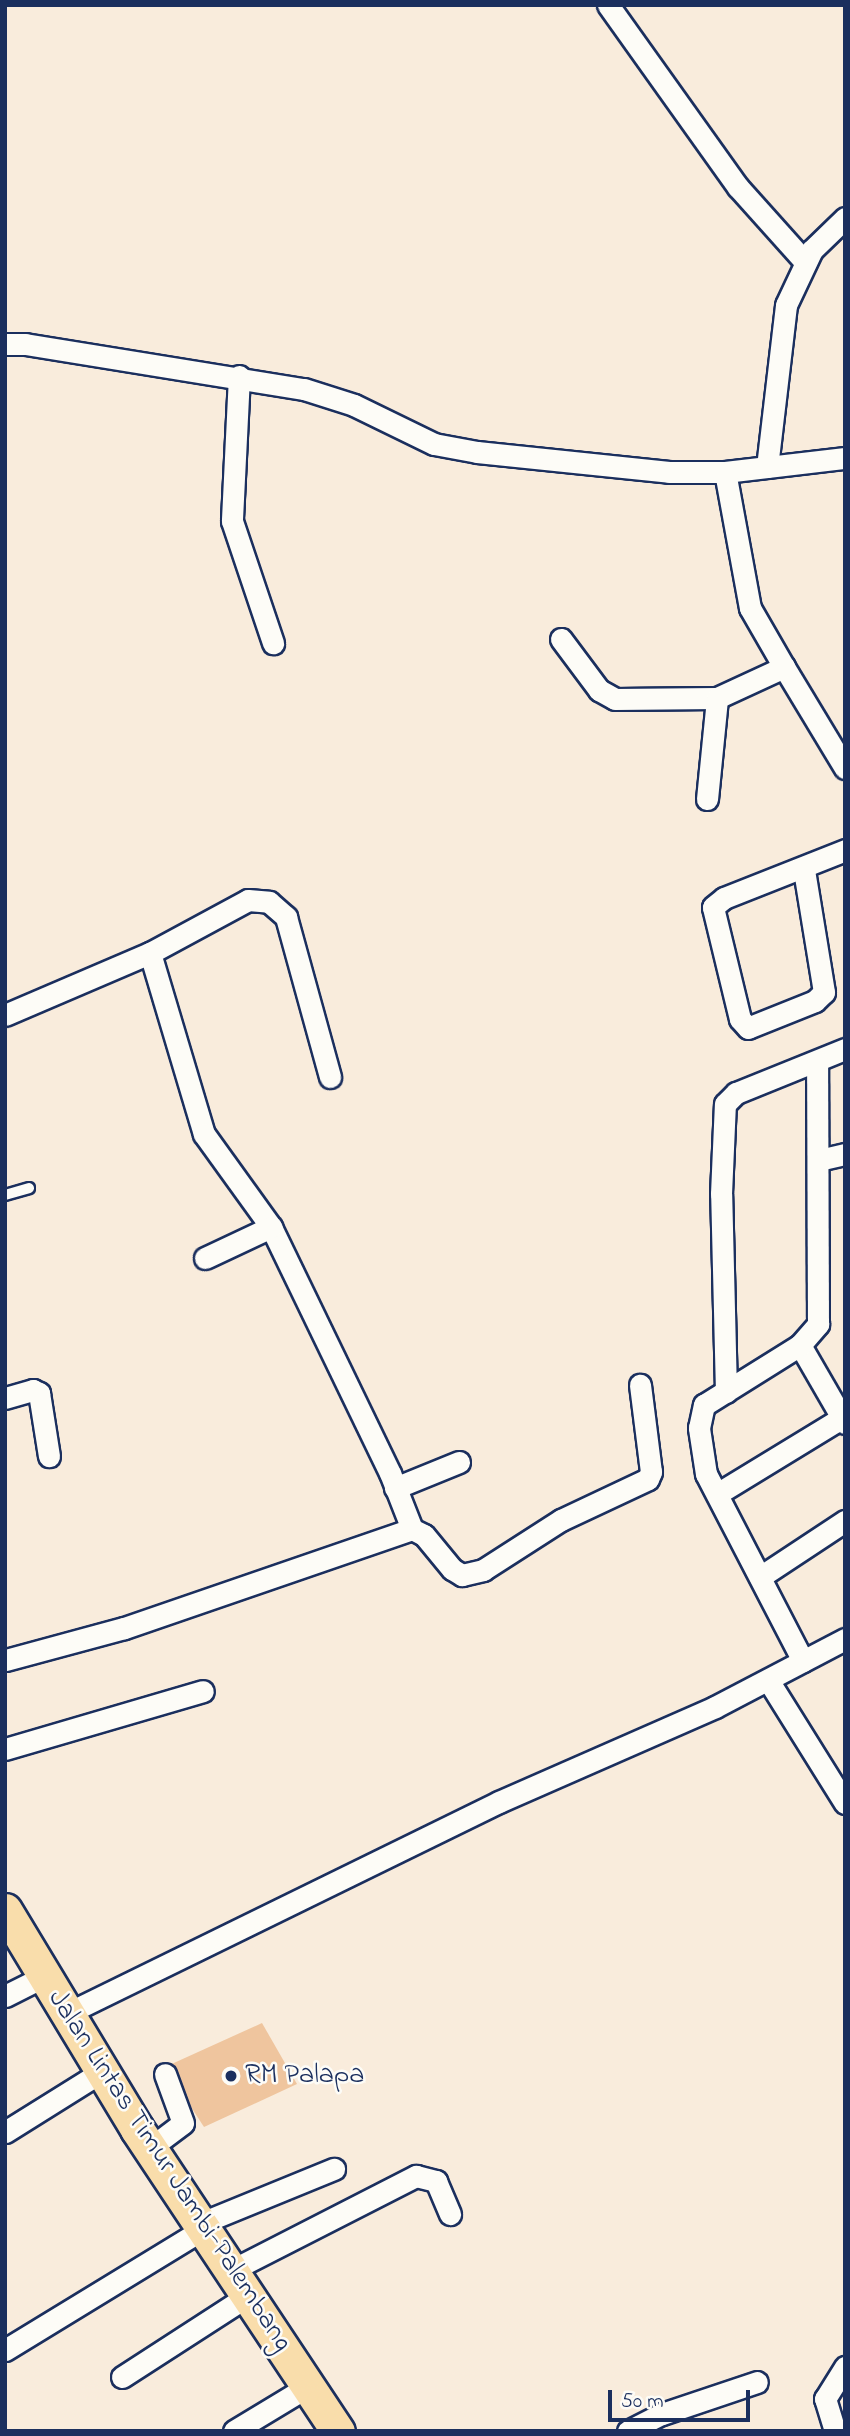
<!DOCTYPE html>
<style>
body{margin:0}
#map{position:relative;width:850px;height:2436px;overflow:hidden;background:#f9ecdc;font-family:"Indie Flower",sans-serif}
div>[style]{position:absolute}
.building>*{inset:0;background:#efc59e}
.roads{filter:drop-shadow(2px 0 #1b2f5e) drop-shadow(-2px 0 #1b2f5e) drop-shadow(0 2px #1b2f5e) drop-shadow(0 -2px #1b2f5e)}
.service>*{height:10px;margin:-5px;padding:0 5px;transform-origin:5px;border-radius:5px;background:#fdfcf7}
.minor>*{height:21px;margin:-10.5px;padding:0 10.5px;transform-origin:10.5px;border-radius:10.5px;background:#fdfcf7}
.trunk>*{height:33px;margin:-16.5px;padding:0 16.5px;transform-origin:16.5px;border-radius:16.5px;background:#f9ddab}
.dots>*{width:19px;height:19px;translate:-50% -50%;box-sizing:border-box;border:4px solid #fdfcf7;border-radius:50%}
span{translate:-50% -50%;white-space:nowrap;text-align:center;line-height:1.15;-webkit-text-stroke:5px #fdfcf7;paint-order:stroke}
.poi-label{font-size:28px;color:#1b2f5e}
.left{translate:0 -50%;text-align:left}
.street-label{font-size:28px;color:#1b2f5e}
.frame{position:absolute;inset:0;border:7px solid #1b2f5e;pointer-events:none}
.scale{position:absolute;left:608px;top:2390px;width:142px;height:32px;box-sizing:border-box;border:4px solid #1b2f5e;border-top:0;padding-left:9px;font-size:21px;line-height:24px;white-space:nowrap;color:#1b2f5e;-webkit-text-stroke:5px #fdfcf7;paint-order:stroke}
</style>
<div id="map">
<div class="building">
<i style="clip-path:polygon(262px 2023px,297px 2084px,204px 2127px,165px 2067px)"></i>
</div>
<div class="roads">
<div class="service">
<i style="left:5px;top:1195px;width:25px;rotate:-16deg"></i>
</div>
<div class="minor">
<i style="left:608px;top:5px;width:224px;rotate:54.5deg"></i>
<i style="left:738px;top:187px;width:101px;rotate:48.2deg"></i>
<i style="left:5px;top:344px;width:20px"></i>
<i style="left:25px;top:344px;width:283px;rotate:9.2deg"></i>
<i style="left:304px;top:389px;width:52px;rotate:17.7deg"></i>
<i style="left:354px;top:405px;width:89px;rotate:26deg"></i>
<i style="left:434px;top:444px;width:44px;rotate:10.5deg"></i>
<i style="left:477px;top:452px;width:193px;rotate:5.9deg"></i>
<i style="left:669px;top:472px;width:56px"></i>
<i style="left:725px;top:472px;width:121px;rotate:-6.7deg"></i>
<i style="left:239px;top:376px;width:145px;rotate:92.8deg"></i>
<i style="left:232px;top:521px;width:129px;rotate:71.4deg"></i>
<i style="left:767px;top:467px;width:163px;rotate:-83.3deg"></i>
<i style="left:786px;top:305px;width:61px;rotate:-64.7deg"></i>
<i style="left:812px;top:250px;width:46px;rotate:-44.1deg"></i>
<i style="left:561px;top:639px;width:64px;rotate:53.3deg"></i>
<i style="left:599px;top:690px;width:18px;rotate:29deg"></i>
<i style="left:615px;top:699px;width:102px;rotate:-0.6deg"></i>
<i style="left:784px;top:667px;width:118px;rotate:58.9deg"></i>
<i style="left:707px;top:799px;width:101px;rotate:-84.3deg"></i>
<i style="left:717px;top:698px;width:74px;rotate:-24.8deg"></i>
<i style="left:784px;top:667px;width:68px;rotate:-120deg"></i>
<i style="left:750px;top:608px;width:138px;rotate:-100.4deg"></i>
<i style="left:804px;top:870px;width:124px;rotate:80.7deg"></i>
<i style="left:824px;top:992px;width:13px;rotate:135deg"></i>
<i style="left:815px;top:1001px;width:72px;rotate:158.1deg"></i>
<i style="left:748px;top:1028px;width:12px;rotate:-132deg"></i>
<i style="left:740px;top:1019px;width:115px;rotate:-103.6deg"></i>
<i style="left:713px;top:907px;width:14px;rotate:-39deg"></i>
<i style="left:724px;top:898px;width:130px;rotate:-21.6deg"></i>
<i style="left:150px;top:953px;width:111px;rotate:-28.4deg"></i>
<i style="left:248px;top:900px;width:21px;rotate:5deg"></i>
<i style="left:269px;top:902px;width:23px;rotate:41deg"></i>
<i style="left:286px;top:917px;width:166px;rotate:74.6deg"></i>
<i style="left:5px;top:1015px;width:158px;rotate:-23.2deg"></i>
<i style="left:150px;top:953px;width:189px;rotate:73.4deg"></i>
<i style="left:204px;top:1134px;width:115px;rotate:54.2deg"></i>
<i style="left:271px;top:1227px;width:273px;rotate:64.2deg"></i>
<i style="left:390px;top:1473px;width:60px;rotate:68.6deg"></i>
<i style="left:412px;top:1529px;width:305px;rotate:161deg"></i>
<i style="left:124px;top:1628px;width:123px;rotate:164.9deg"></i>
<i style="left:819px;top:1160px;width:27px;rotate:-13deg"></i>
<i style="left:205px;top:1258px;width:73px;rotate:-25.2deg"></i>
<i style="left:800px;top:1345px;width:90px;rotate:60deg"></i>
<i style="left:726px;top:1392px;width:198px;rotate:-91.4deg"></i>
<i style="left:721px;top:1194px;width:90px;rotate:-87.5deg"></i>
<i style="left:725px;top:1104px;width:16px;rotate:-45deg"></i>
<i style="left:736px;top:1093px;width:118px;rotate:-22deg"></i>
<i style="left:5px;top:1398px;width:29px;rotate:-16deg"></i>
<i style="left:33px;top:1390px;width:7px;rotate:27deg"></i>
<i style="left:39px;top:1393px;width:64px;rotate:81deg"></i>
<i style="left:395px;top:1488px;width:69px;rotate:-22.1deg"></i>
<i style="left:717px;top:1494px;width:150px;rotate:-31.4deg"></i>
<i style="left:412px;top:1529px;width:13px;rotate:27deg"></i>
<i style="left:424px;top:1535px;width:44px;rotate:50.5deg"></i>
<i style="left:452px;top:1569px;width:12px;rotate:31deg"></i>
<i style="left:462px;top:1575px;width:22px;rotate:-13deg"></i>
<i style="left:483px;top:1570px;width:93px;rotate:-32.7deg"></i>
<i style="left:561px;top:1520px;width:96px;rotate:-25.2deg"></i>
<i style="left:648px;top:1479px;width:8px;rotate:-67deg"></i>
<i style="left:651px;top:1472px;width:88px;rotate:-97.2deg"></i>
<i style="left:760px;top:1577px;width:102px;rotate:-33.4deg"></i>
<i style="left:803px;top:1661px;width:211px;rotate:-117.4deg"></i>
<i style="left:706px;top:1474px;width:47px;rotate:-98.7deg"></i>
<i style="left:699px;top:1428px;width:24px;rotate:-78deg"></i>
<i style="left:704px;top:1405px;width:113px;rotate:-32deg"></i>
<i style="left:800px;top:1345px;width:28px;rotate:-49deg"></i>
<i style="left:818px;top:1324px;width:263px;rotate:-90.2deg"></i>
<i style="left:768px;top:1680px;width:145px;rotate:58deg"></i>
<i style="left:5px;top:1749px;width:206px;rotate:-16.3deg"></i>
<i style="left:5px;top:1996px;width:42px;rotate:-26.6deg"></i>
<i style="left:66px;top:2014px;width:482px;rotate:-26.1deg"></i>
<i style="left:499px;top:1802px;width:236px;rotate:-23.7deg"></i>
<i style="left:715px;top:1707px;width:147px;rotate:-27.6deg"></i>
<i style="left:5px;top:2132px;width:113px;rotate:-32deg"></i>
<i style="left:150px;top:2148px;width:41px;rotate:-37.1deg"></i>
<i style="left:183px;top:2123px;width:52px;rotate:-110.2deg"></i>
<i style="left:199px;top:2224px;width:146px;rotate:-22.2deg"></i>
<i style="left:230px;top:2271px;width:209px;rotate:-27.1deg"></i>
<i style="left:416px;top:2176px;width:21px;rotate:14deg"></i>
<i style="left:436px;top:2181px;width:36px;rotate:67deg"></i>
<i style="left:5px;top:2350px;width:232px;rotate:-31.4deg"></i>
<i style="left:122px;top:2377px;width:149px;rotate:-32.9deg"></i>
<i style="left:234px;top:2431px;width:89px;rotate:-31.2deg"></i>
<i style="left:628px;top:2431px;width:38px;rotate:-27deg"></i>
<i style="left:662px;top:2414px;width:100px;rotate:-18.6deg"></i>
<i style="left:835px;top:2431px;width:34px;rotate:-107deg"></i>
<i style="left:825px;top:2399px;width:38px;rotate:-58deg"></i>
</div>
<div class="trunk">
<i style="left:5px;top:1910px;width:256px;rotate:58.9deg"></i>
<i style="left:137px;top:2129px;width:363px;rotate:56.4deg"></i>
</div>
</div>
<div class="dots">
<i style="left:231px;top:2076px;background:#1b2f5e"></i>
</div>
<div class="poi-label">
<span class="left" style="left:245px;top:2076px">RM Palapa</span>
</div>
<div class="street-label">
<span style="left:169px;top:2171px;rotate:57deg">Jalan Lintas Timur Jambi-Palembang</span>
</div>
<div class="frame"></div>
<div class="scale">50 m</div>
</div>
